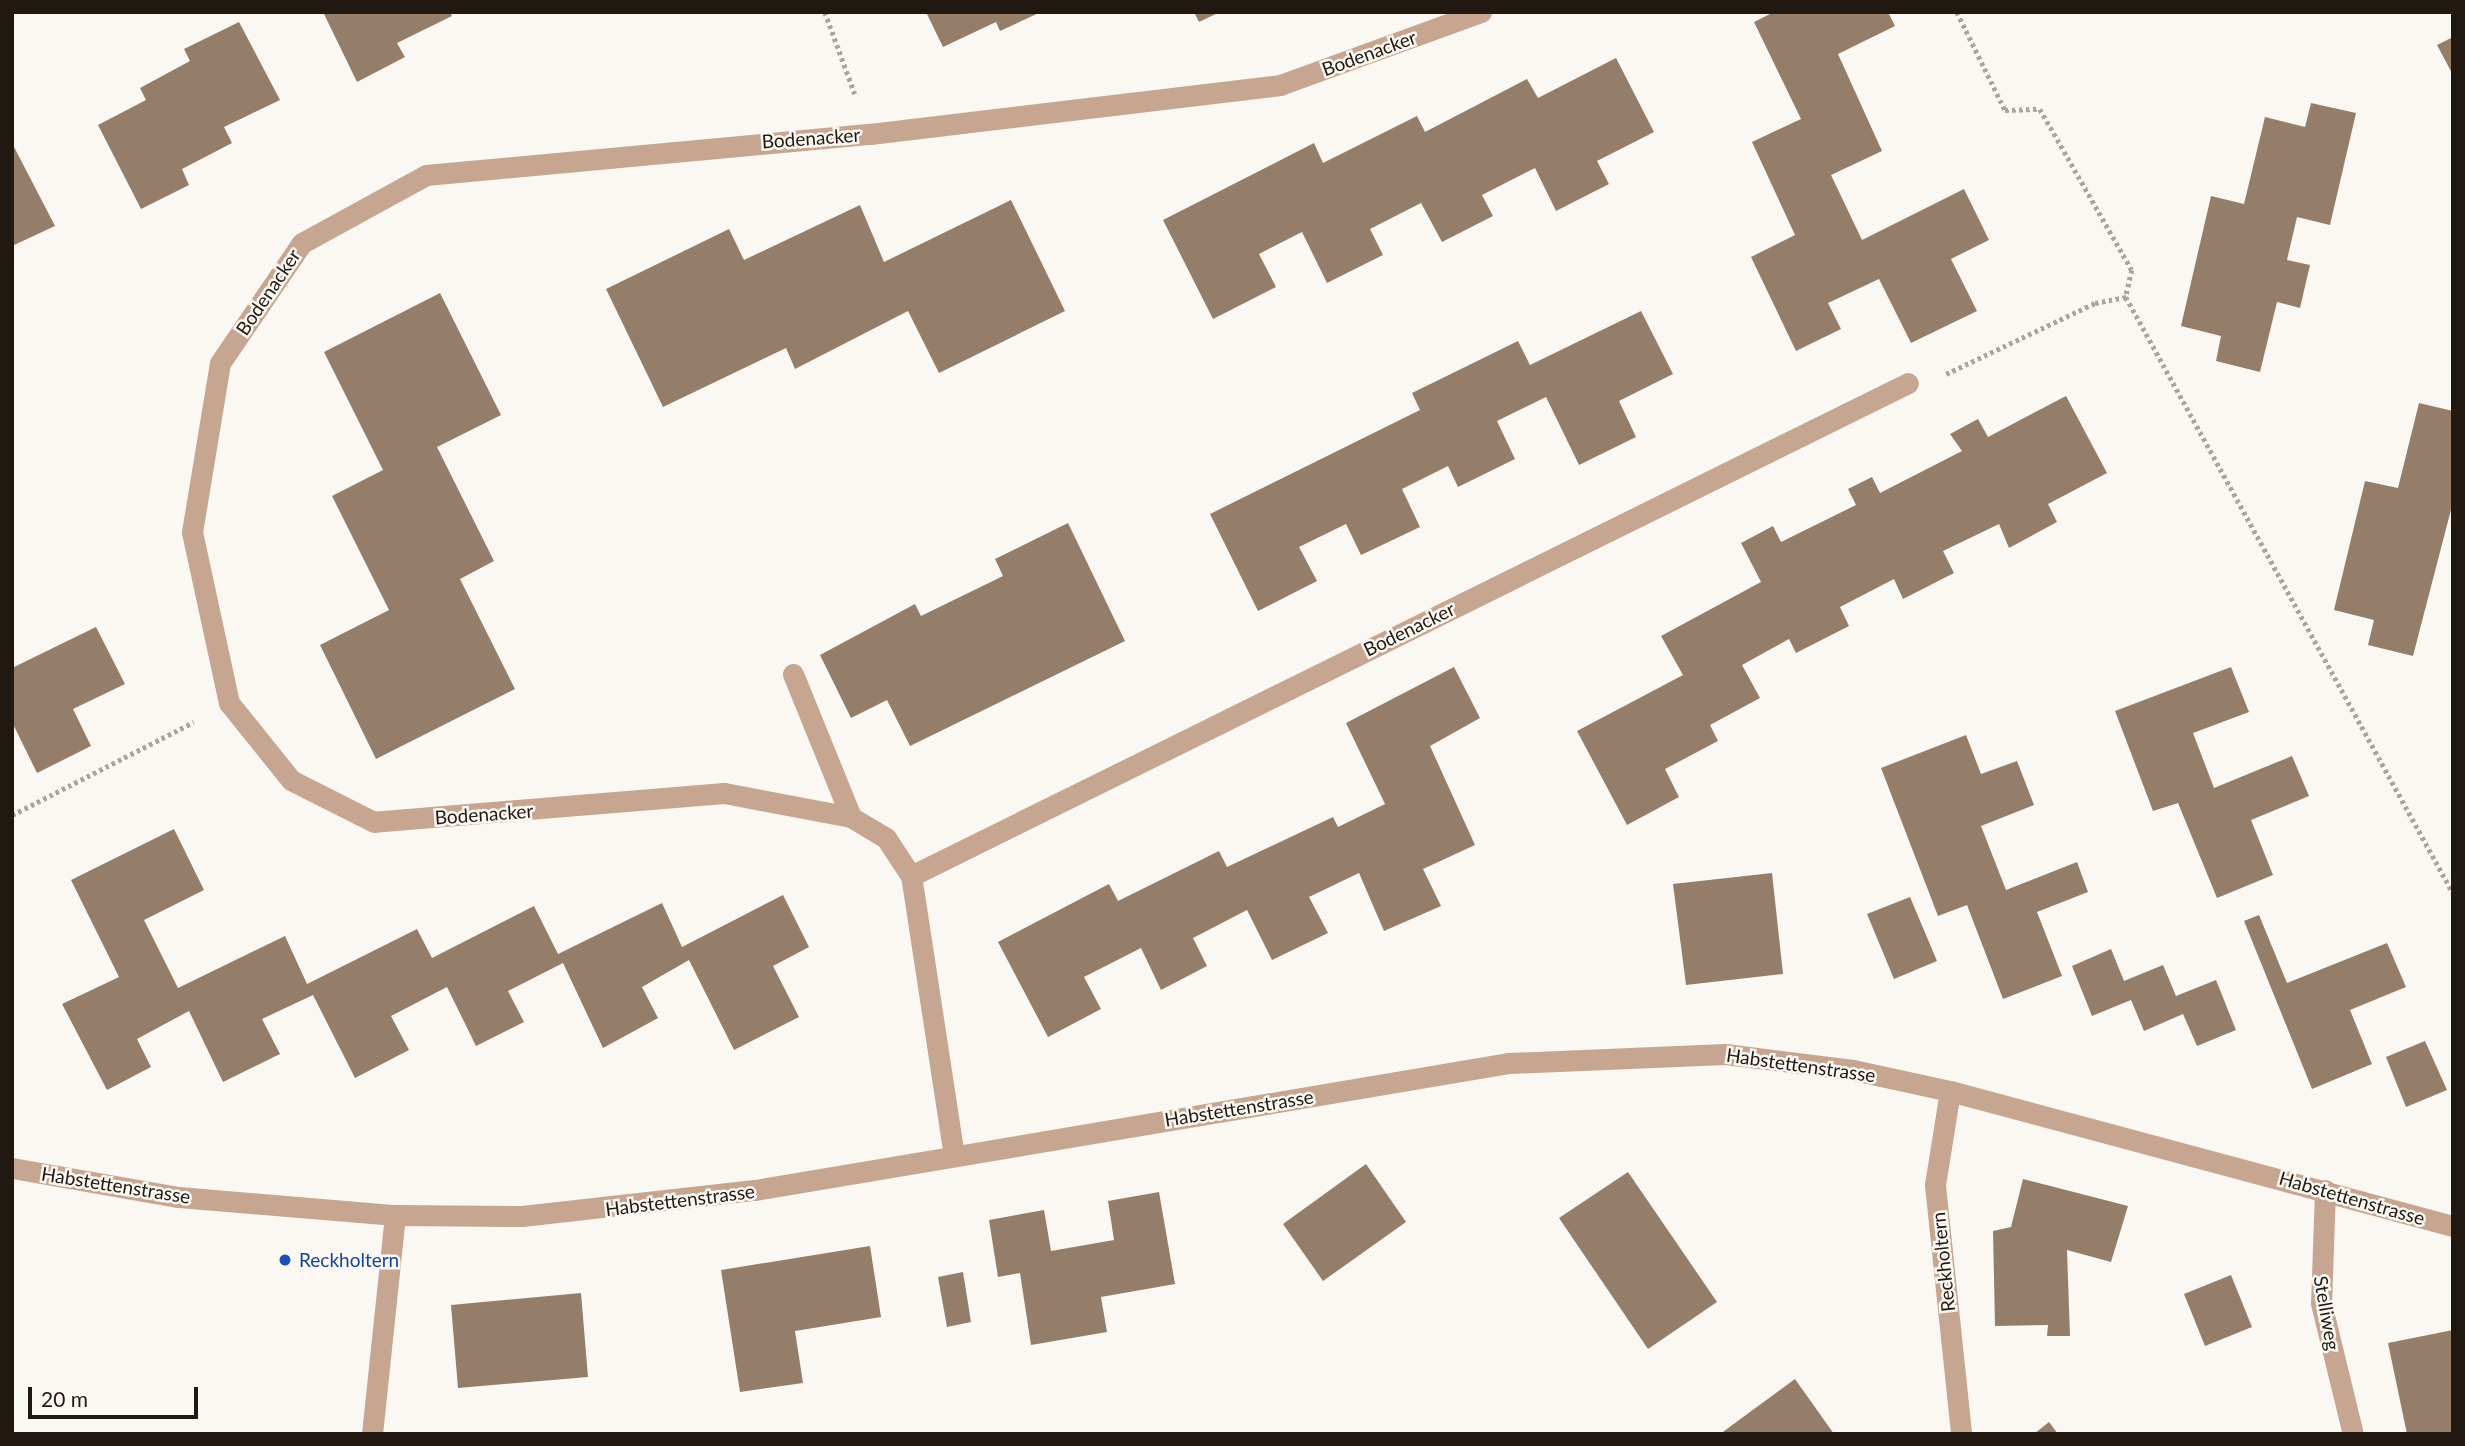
<!DOCTYPE html>
<style>
body{margin:0}
#map{position:relative;width:2465px;height:1446px;overflow:hidden;background:#fbf7f2;font-family:Lato,sans-serif}
div>[style]{position:absolute}
.building>*{inset:0;background:#947e6a}
.path>*{height:4.5px;margin-top:-2.25px;transform-origin:0;background:repeating-linear-gradient(90deg,#a9a49d 0 3.5px,transparent 0 7px)}
.service>*{height:21px;margin:-10.5px;padding:0 10.5px;transform-origin:10.5px;border-radius:10.5px;background:#c6a690}
.minor>*{height:21px;margin:-10.5px;padding:0 10.5px;transform-origin:10.5px;border-radius:10.5px;background:#c6a690}
.tertiary>*{height:21px;margin:-10.5px;padding:0 10.5px;transform-origin:10.5px;border-radius:10.5px;background:#c6a690}
.dots>*{width:19px;height:19px;translate:-50% -50%;box-sizing:border-box;border:4px solid #fbf7f2;border-radius:50%}
span{translate:-50% -50%;white-space:nowrap;text-align:center;line-height:1.15;-webkit-text-stroke:5px #fbf7f2;paint-order:stroke}
.street-label{font-size:19px;color:#211911}
.transit-label{font-size:19px;color:#164399}
.left{translate:0 -50%;text-align:left}
.frame{position:absolute;inset:0;border:14px solid #211911;pointer-events:none}
.scale{position:absolute;left:28px;top:1387px;width:170px;height:32px;box-sizing:border-box;border:4px solid #211911;border-top:0;padding-left:9px;font-size:21px;line-height:24px;white-space:nowrap;color:#211911;-webkit-text-stroke:5px #fbf7f2;paint-order:stroke}
</style>
<div id="map">
<div class="building">
<i style="clip-path:polygon(323px 12px,450px 12px,452px 16px,397px 43px,405px 57px,357px 82px)"></i>
<i style="clip-path:polygon(926px 12px,1041px 12px,1000px 31px,996px 22px,943px 47px)"></i>
<i style="clip-path:polygon(1194px 12px,1220px 12px,1199px 22px)"></i>
<i style="clip-path:polygon(1774px 12px,1888px 12px,1895px 26px,1838px 54px,1882px 151px,1831px 175px,1862px 240px,1964px 189px,1989px 240px,1951px 259px,1977px 311px,1911px 343px,1879px 279px,1828px 303px,1841px 329px,1796px 351px,1751px 257px,1795px 235px,1752px 142px,1801px 119px,1754px 22px)"></i>
<i style="clip-path:polygon(239px 22px,280px 100px,224px 127px,232px 143px,182px 169px,189px 185px,141px 209px,98px 125px,146px 100px,140px 88px,190px 61px,184px 49px)"></i>
<i style="clip-path:polygon(2453px 37px,2453px 75px,2437px 45px)"></i>
<i style="clip-path:polygon(1616px 58px,1654px 132px,1597px 161px,1609px 184px,1556px 211px,1535px 168px,1482px 195px,1493px 216px,1442px 242px,1421px 203px,1370px 229px,1383px 255px,1327px 283px,1302px 232px,1259px 254px,1276px 287px,1213px 319px,1163px 220px,1314px 143px,1323px 163px,1417px 116px,1425px 132px,1527px 79px,1538px 98px)"></i>
<i style="clip-path:polygon(2311px 103px,2356px 113px,2330px 225px,2297px 217px,2287px 260px,2310px 265px,2300px 308px,2277px 302px,2260px 372px,2216px 361px,2221px 336px,2181px 326px,2211px 196px,2244px 204px,2265px 117px,2305px 127px)"></i>
<i style="clip-path:polygon(12px 143px,55px 226px,12px 246px)"></i>
<i style="clip-path:polygon(1011px 200px,1065px 311px,939px 373px,908px 311px,795px 369px,786px 348px,663px 407px,606px 289px,729px 229px,744px 260px,860px 205px,884px 262px)"></i>
<i style="clip-path:polygon(440px 293px,501px 415px,437px 447px,494px 561px,460px 579px,515px 689px,376px 759px,320px 645px,389px 610px,332px 496px,383px 470px,324px 352px)"></i>
<i style="clip-path:polygon(1641px 311px,1673px 374px,1619px 401px,1636px 437px,1579px 465px,1546px 397px,1497px 421px,1515px 459px,1458px 487px,1448px 466px,1402px 489px,1420px 527px,1361px 555px,1346px 524px,1299px 547px,1317px 581px,1258px 611px,1210px 514px,1420px 410px,1412px 393px,1518px 341px,1530px 365px)"></i>
<i style="clip-path:polygon(2066px 396px,2107px 473px,2048px 504px,2057px 522px,2009px 548px,1999px 524px,1943px 551px,1954px 573px,1903px 599px,1894px 579px,1840px 607px,1849px 626px,1796px 653px,1789px 639px,1742px 665px,1760px 698px,1710px 725px,1718px 741px,1665px 769px,1679px 797px,1627px 825px,1577px 731px,1683px 675px,1661px 636px,1761px 582px,1741px 543px,1773px 526px,1781px 542px,1856px 505px,1848px 489px,1872px 477px,1880px 493px,1962px 451px,1950px 434px,1978px 419px,1988px 437px)"></i>
<i style="clip-path:polygon(2419px 403px,2453px 411px,2453px 502px,2413px 656px,2368px 645px,2374px 620px,2334px 610px,2365px 481px,2398px 488px)"></i>
<i style="clip-path:polygon(1068px 523px,1125px 641px,910px 746px,887px 700px,851px 718px,820px 655px,915px 604px,921px 616px,1003px 576px,995px 559px)"></i>
<i style="clip-path:polygon(96px 627px,125px 684px,73px 709px,91px 746px,37px 773px,12px 722px,12px 668px)"></i>
<i style="clip-path:polygon(1454px 667px,1480px 718px,1430px 746px,1475px 845px,1423px 869px,1441px 906px,1384px 931px,1359px 873px,1309px 897px,1328px 933px,1272px 960px,1247px 910px,1193px 938px,1207px 966px,1161px 990px,1141px 948px,1084px 977px,1101px 1009px,1048px 1037px,998px 942px,1109px 884px,1118px 901px,1219px 851px,1227px 867px,1333px 817px,1338px 827px,1385px 804px,1346px 723px)"></i>
<i style="clip-path:polygon(2231px 667px,2249px 712px,2193px 733px,2214px 788px,2292px 756px,2309px 796px,2251px 820px,2273px 875px,2217px 898px,2178px 803px,2153px 811px,2115px 711px)"></i>
<i style="clip-path:polygon(1966px 735px,1981px 774px,2017px 761px,2034px 805px,1981px 826px,2006px 890px,2077px 862px,2088px 892px,2037px 912px,2062px 976px,2003px 999px,1967px 905px,1938px 916px,1881px 768px)"></i>
<i style="clip-path:polygon(174px 829px,204px 890px,144px 920px,178px 988px,285px 936px,307px 984px,417px 929px,432px 958px,534px 906px,558px 954px,662px 903px,682px 947px,783px 895px,809px 947px,773px 966px,799px 1017px,734px 1050px,689px 960px,642px 987px,658px 1018px,603px 1048px,563px 963px,508px 991px,524px 1022px,476px 1046px,447px 987px,391px 1016px,409px 1050px,355px 1078px,313px 995px,262px 1019px,280px 1054px,223px 1082px,189px 1011px,137px 1039px,151px 1067px,107px 1090px,62px 1004px,119px 977px,71px 880px)"></i>
<i style="clip-path:polygon(1772px 873px,1783px 974px,1686px 985px,1673px 884px)"></i>
<i style="clip-path:polygon(1910px 897px,1937px 961px,1894px 979px,1867px 914px)"></i>
<i style="clip-path:polygon(2259px 915px,2287px 983px,2387px 943px,2406px 987px,2350px 1010px,2372px 1064px,2312px 1089px,2244px 921px)"></i>
<i style="clip-path:polygon(2111px 949px,2124px 981px,2163px 965px,2176px 996px,2216px 980px,2236px 1030px,2197px 1046px,2183px 1014px,2144px 1031px,2131px 1000px,2092px 1016px,2072px 966px)"></i>
<i style="clip-path:polygon(2425px 1041px,2447px 1090px,2406px 1107px,2386px 1057px)"></i>
<i style="clip-path:polygon(1366px 1164px,1406px 1222px,1323px 1281px,1283px 1224px)"></i>
<i style="clip-path:polygon(1628px 1172px,1717px 1302px,1648px 1349px,1559px 1218px)"></i>
<i style="clip-path:polygon(2023px 1179px,2128px 1206px,2111px 1262px,2067px 1250px,2070px 1336px,2047px 1336px,2048px 1325px,1995px 1326px,1993px 1231px,2011px 1227px)"></i>
<i style="clip-path:polygon(1159px 1192px,1175px 1284px,1101px 1297px,1107px 1332px,1031px 1345px,1020px 1273px,998px 1277px,989px 1220px,1044px 1210px,1051px 1251px,1114px 1240px,1108px 1201px)"></i>
<i style="clip-path:polygon(870px 1246px,881px 1317px,795px 1331px,803px 1383px,740px 1392px,721px 1270px)"></i>
<i style="clip-path:polygon(963px 1272px,971px 1322px,947px 1327px,938px 1277px)"></i>
<i style="clip-path:polygon(2231px 1275px,2252px 1327px,2205px 1346px,2184px 1294px)"></i>
<i style="clip-path:polygon(581px 1293px,588px 1377px,458px 1388px,451px 1305px)"></i>
<i style="clip-path:polygon(2453px 1330px,2453px 1434px,2407px 1434px,2388px 1343px)"></i>
<i style="clip-path:polygon(1795px 1379px,1834px 1434px,1720px 1434px)"></i>
<i style="clip-path:polygon(2049px 1422px,2058px 1434px,2034px 1434px)"></i>
</div>
<div class="path">
<i style="left:825px;top:12px;width:87px;rotate:69.9deg"></i>
<i style="left:1957px;top:12px;width:109px;rotate:63.9deg"></i>
<i style="left:2005px;top:110px;width:35px;rotate:-2deg"></i>
<i style="left:2040px;top:109px;width:185px;rotate:60.3deg"></i>
<i style="left:2132px;top:270px;width:28px;rotate:103deg"></i>
<i style="left:2126px;top:297px;width:680px;rotate:61.25deg"></i>
<i style="left:1946px;top:374px;width:165px;rotate:-25.5deg"></i>
<i style="left:2095px;top:303px;width:32px;rotate:-11deg"></i>
<i style="left:12px;top:815px;width:204px;rotate:-27.1deg"></i>
</div>
<div class="service">
<i style="left:793px;top:674px;width:154px;rotate:67.9deg"></i>
</div>
<div class="minor">
<i style="left:911px;top:876px;width:1112px;rotate:-26.31deg"></i>
<i style="left:1950px;top:1091px;width:95px;rotate:99.1deg"></i>
<i style="left:1935px;top:1185px;width:250px;rotate:84deg"></i>
<i style="left:954px;top:1156px;width:283px;rotate:-98.7deg"></i>
<i style="left:911px;top:876px;width:45px;rotate:-123.3deg"></i>
<i style="left:886px;top:838px;width:41px;rotate:-149deg"></i>
<i style="left:851px;top:817px;width:129px;rotate:-169.3deg"></i>
<i style="left:724px;top:793px;width:351px;rotate:175.3deg"></i>
<i style="left:374px;top:822px;width:93px;rotate:-153.2deg"></i>
<i style="left:291px;top:780px;width:99px;rotate:-128.8deg"></i>
<i style="left:229px;top:703px;width:175px;rotate:-102.2deg"></i>
<i style="left:192px;top:532px;width:171px;rotate:-80.6deg"></i>
<i style="left:220px;top:363px;width:145px;rotate:-55.7deg"></i>
<i style="left:302px;top:243px;width:141px;rotate:-28.7deg"></i>
<i style="left:426px;top:175px;width:446px;rotate:-5.3deg"></i>
<i style="left:870px;top:134px;width:413px;rotate:-6.8deg"></i>
<i style="left:1280px;top:85px;width:214px;rotate:-20deg"></i>
<i style="left:2325px;top:1190px;width:113px;rotate:92deg"></i>
<i style="left:2321px;top:1303px;width:135px;rotate:76.3deg"></i>
<i style="left:372px;top:1434px;width:220px;rotate:-84deg"></i>
</div>
<div class="tertiary">
<i style="left:12px;top:1168px;width:169px;rotate:9.9deg"></i>
<i style="left:179px;top:1197px;width:217px;rotate:4.8deg"></i>
<i style="left:395px;top:1215px;width:127px;rotate:0.5deg"></i>
<i style="left:522px;top:1216px;width:234px;rotate:-6.4deg"></i>
<i style="left:755px;top:1190px;width:765px;rotate:-9.56deg"></i>
<i style="left:1509px;top:1063px;width:216px;rotate:-2.4deg"></i>
<i style="left:1725px;top:1054px;width:129px;rotate:7.1deg"></i>
<i style="left:1853px;top:1070px;width:99px;rotate:12.2deg"></i>
<i style="left:1950px;top:1091px;width:521px;rotate:15.02deg"></i>
</div>
<div class="dots">
<i style="left:285px;top:1260px;background:#1a4fb4"></i>
</div>
<div class="street-label">
<span style="left:1369px;top:53px;rotate:-20deg">Bodenacker</span>
<span style="left:811px;top:138px;rotate:-4deg">Bodenacker</span>
<span style="left:268px;top:292px;rotate:-56deg">Bodenacker</span>
<span style="left:1409px;top:629px;rotate:-26deg">Bodenacker</span>
<span style="left:484px;top:814px;rotate:-4deg">Bodenacker</span>
<span style="left:1801px;top:1065px;rotate:8deg">Habstettenstrasse</span>
<span style="left:1239px;top:1108px;rotate:-9deg">Habstettenstrasse</span>
<span style="left:116px;top:1185px;rotate:9deg">Habstettenstrasse</span>
<span style="left:2352px;top:1198px;rotate:16deg">Habstettenstrasse</span>
<span style="left:680px;top:1200px;rotate:-7deg">Habstettenstrasse</span>
<span style="left:1943px;top:1262px;rotate:-96deg">Reckholtern</span>
<span style="left:2327px;top:1313px;rotate:80deg">Stelliweg</span>
</div>
<div class="transit-label">
<span class="left" style="left:299px;top:1260px">Reckholtern</span>
</div>
<div class="frame"></div>
<div class="scale">20 m</div>
</div>
